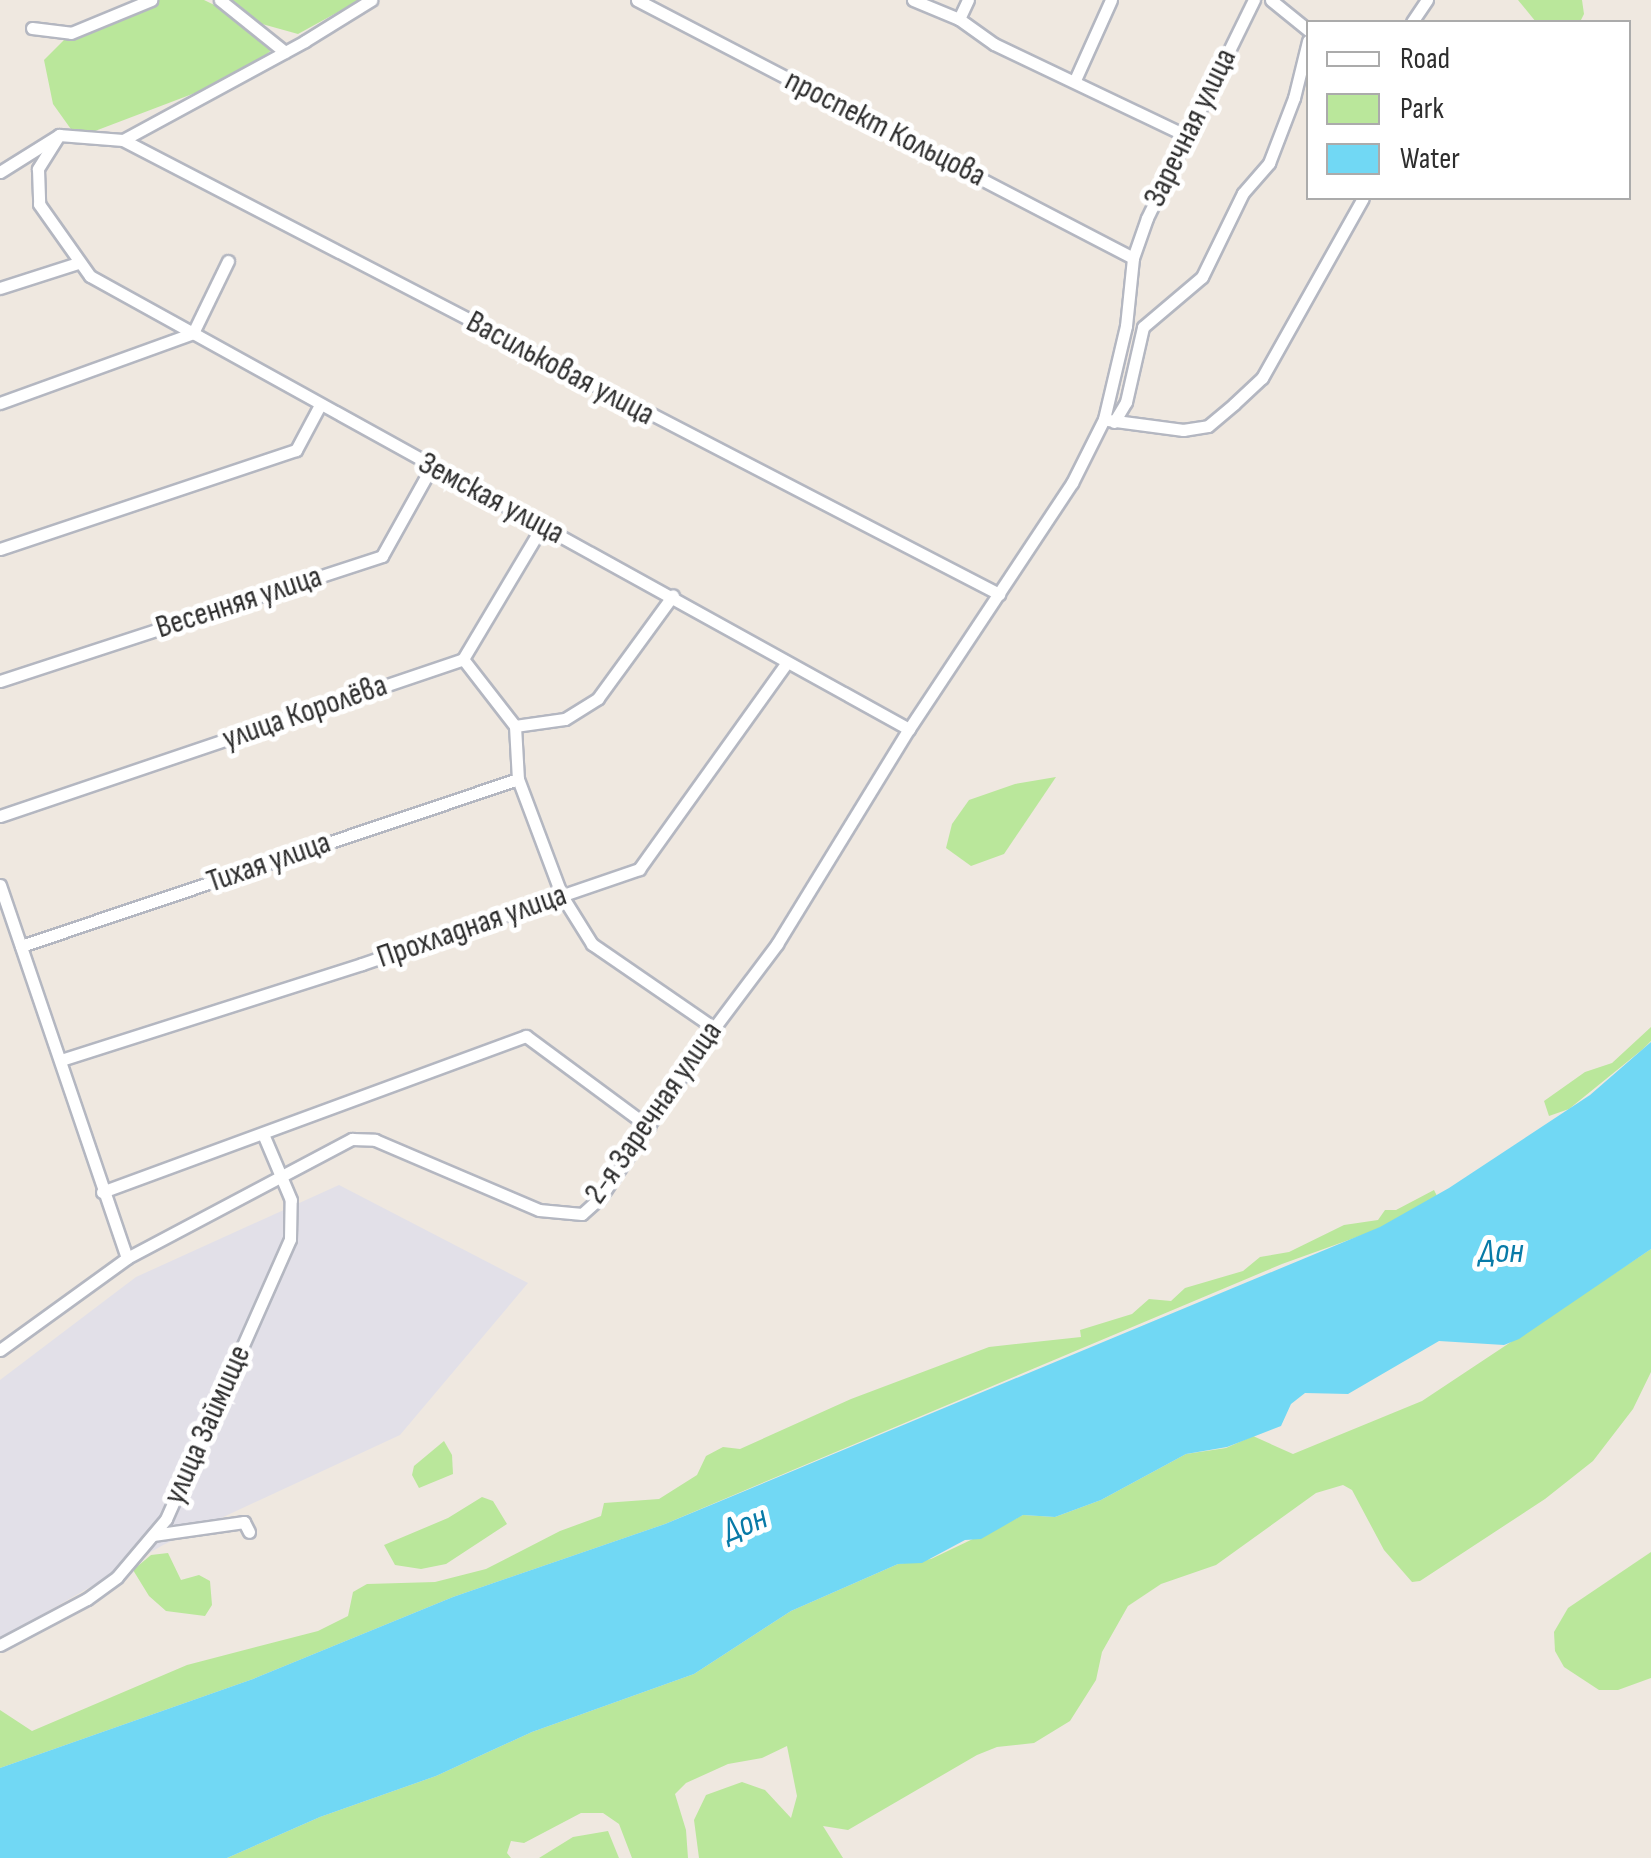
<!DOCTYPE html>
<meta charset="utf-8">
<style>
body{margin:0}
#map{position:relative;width:1651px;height:1858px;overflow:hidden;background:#efe8e0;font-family:"Sofia Sans Condensed",sans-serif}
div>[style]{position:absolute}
.industrial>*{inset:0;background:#e2e0e8}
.green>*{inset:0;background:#bae79b}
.water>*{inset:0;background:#71d8f4}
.roads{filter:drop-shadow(2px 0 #b4b7c1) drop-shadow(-2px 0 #b4b7c1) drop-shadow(0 2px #b4b7c1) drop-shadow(0 -2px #b4b7c1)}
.minor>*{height:11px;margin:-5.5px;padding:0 5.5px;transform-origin:5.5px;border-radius:5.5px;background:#fff}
span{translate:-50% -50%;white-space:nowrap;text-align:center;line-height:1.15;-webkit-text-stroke:10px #fff;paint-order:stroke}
.street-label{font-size:32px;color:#2e2e2e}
.water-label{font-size:35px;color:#087aa7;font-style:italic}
.legend{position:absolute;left:1306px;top:20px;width:325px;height:180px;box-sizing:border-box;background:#fff;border:2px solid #ababab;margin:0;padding:12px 18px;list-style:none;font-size:30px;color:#2e2e2e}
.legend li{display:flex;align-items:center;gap:20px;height:50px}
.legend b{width:50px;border:2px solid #ababab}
</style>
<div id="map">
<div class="industrial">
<i style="clip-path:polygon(339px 1185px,528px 1283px,400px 1435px,163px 1545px,0 1639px,0 1380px,136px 1277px)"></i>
</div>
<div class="green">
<i style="clip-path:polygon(151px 0,204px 0,235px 15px,248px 31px,275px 47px,260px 60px,195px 93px,95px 131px,73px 132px,53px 104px,44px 60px,71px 33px)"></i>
<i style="clip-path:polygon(224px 0,360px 0,298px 34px,251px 21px)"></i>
<i style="clip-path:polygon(1518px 0,1582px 0,1584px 14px,1580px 22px,1536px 22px)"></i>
<i style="clip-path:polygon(1056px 777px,1004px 854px,971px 866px,946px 848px,952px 824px,969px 800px,1015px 784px)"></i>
<i style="clip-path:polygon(1651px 1027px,1651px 1041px,1643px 1049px,1569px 1109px,1549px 1116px,1544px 1101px,1585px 1072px,1612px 1063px)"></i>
<i style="clip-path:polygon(1434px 1190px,1437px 1196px,1382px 1228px,1282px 1264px,665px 1524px,453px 1597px,253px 1679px,0 1768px,0 1710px,32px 1731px,187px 1665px,318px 1631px,348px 1616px,353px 1592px,367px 1584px,435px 1582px,486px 1569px,560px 1531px,601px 1516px,604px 1503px,659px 1499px,697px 1475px,706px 1456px,723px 1447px,740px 1449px,851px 1399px,989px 1347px,1081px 1337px,1080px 1330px,1132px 1314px,1149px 1299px,1171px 1301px,1185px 1288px,1243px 1271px,1260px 1257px,1289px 1252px,1344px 1225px,1378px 1220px,1385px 1210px,1396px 1210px)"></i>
<i style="clip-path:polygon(1651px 1249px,1651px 1372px,1633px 1409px,1593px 1461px,1545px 1499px,1420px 1581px,1412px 1582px,1384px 1550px,1352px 1490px,1343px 1485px,1316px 1493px,1216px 1565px,1161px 1584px,1128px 1606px,1102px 1652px,1096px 1680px,1070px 1721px,1034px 1743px,997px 1747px,977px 1755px,848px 1830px,823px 1826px,843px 1858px,699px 1858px,694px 1820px,706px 1795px,742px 1782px,765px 1790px,791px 1818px,797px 1796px,787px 1746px,762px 1758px,728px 1764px,686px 1783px,675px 1794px,686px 1830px,688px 1858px,632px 1858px,619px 1824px,603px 1813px,581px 1813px,524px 1843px,511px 1841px,507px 1853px,511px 1858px,227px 1858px,320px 1817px,436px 1776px,532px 1732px,694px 1674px,791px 1611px,898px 1564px,931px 1559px,1023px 1515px,1055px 1517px,1101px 1500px,1186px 1454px,1226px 1448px,1253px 1436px,1293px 1454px,1422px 1401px)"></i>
<i style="clip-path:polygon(444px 1441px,452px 1455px,453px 1474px,419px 1488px,412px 1475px,414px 1466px)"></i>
<i style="clip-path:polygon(482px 1497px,493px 1501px,507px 1524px,446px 1564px,421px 1569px,395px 1565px,384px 1545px,448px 1518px)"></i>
<i style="clip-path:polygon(1651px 1552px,1651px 1678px,1618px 1690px,1599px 1690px,1564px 1667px,1555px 1651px,1554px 1632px,1568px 1608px)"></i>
<i style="clip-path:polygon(168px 1553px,181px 1580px,199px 1575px,210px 1581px,212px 1605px,205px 1616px,166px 1611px,149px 1596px,133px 1570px,151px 1555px)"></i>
<i style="clip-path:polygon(608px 1831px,619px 1858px,539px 1858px,573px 1837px)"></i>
</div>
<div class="water">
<i style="clip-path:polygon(1651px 1042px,1651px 1249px,1519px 1339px,1504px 1345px,1439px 1341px,1348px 1394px,1305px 1393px,1291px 1404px,1281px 1426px,1227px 1447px,1186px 1454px,1101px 1500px,1055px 1517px,1023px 1515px,981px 1539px,965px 1540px,922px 1563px,898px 1564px,791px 1611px,694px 1674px,532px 1732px,436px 1776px,320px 1817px,227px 1858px,0 1858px,0 1768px,253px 1679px,453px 1597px,665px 1524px,1380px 1227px,1449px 1188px,1590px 1095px)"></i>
</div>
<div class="roads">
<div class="minor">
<i style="left:220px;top:0;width:83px;rotate:38.7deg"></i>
<i style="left:637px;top:0;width:559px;rotate:27.48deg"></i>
<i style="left:913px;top:0;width:50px;rotate:22.4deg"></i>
<i style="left:959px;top:19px;width:43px;rotate:35.5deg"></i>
<i style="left:994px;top:44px;width:212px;rotate:25.5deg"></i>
<i style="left:1271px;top:0;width:48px;rotate:39deg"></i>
<i style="left:959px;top:19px;width:21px;rotate:-65deg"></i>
<i style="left:1412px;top:22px;width:27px;rotate:-56deg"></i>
<i style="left:32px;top:28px;width:39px;rotate:7deg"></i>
<i style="left:71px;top:33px;width:87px;rotate:-22.4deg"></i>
<i style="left:1075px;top:80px;width:88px;rotate:-65.8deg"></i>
<i style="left:59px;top:135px;width:40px;rotate:122deg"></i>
<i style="left:38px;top:169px;width:35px;rotate:88deg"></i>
<i style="left:39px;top:204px;width:88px;rotate:54.7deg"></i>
<i style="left:90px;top:276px;width:936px;rotate:28.95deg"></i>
<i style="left:123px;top:140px;width:987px;rotate:27.4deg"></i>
<i style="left:0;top:172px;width:70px;rotate:-32.1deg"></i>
<i style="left:59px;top:135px;width:64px;rotate:4.5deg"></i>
<i style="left:123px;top:140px;width:207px;rotate:-28.5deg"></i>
<i style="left:305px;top:41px;width:78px;rotate:-31.8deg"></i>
<i style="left:0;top:288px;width:82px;rotate:-17.8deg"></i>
<i style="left:0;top:403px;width:205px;rotate:-19.9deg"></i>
<i style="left:193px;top:333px;width:80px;rotate:-64.1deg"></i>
<i style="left:1108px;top:420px;width:76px;rotate:7.6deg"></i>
<i style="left:1183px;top:430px;width:25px;rotate:-9deg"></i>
<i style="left:1208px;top:426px;width:34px;rotate:-40deg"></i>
<i style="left:1234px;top:404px;width:38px;rotate:-43deg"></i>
<i style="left:1262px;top:378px;width:206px;rotate:-60.7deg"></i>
<i style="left:1114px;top:422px;width:23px;rotate:-59deg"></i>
<i style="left:1126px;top:402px;width:77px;rotate:-77.2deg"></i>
<i style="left:1143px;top:327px;width:77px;rotate:-40.3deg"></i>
<i style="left:1202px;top:277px;width:93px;rotate:-64deg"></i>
<i style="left:1243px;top:193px;width:40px;rotate:-49deg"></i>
<i style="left:1269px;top:163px;width:70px;rotate:-69deg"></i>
<i style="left:1294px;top:98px;width:59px;rotate:-76.2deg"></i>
<i style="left:0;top:549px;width:312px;rotate:-18.5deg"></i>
<i style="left:296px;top:450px;width:51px;rotate:-61.9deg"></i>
<i style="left:463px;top:659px;width:85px;rotate:52.2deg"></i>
<i style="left:515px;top:726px;width:53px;rotate:86.8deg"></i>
<i style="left:518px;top:779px;width:125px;rotate:69.4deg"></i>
<i style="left:562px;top:896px;width:57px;rotate:58deg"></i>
<i style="left:592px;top:944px;width:148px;rotate:34.5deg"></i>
<i style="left:0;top:681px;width:402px;rotate:-18.1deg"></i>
<i style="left:382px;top:556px;width:101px;rotate:-60.9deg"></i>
<i style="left:515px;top:726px;width:50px;rotate:-8deg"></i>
<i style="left:565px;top:719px;width:39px;rotate:-32deg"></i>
<i style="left:598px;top:698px;width:127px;rotate:-53.9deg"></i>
<i style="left:0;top:816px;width:489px;rotate:-18.7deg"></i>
<i style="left:463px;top:659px;width:156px;rotate:-59.2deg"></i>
<i style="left:0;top:885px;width:394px;rotate:71.2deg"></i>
<i style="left:21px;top:946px;width:524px;rotate:-18.57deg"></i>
<i style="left:61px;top:1060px;width:316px;rotate:-17.7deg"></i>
<i style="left:362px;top:964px;width:293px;rotate:-18.9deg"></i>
<i style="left:639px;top:869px;width:254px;rotate:-54.4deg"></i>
<i style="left:102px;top:1192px;width:452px;rotate:-20.2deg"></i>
<i style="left:526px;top:1036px;width:153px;rotate:36.5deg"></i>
<i style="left:0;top:1350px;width:157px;rotate:-35.9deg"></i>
<i style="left:127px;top:1258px;width:255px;rotate:-27.9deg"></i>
<i style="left:352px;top:1139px;width:23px;rotate:2deg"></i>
<i style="left:375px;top:1140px;width:178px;rotate:23.1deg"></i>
<i style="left:539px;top:1210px;width:43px;rotate:5.3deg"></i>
<i style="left:582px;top:1214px;width:24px;rotate:-42deg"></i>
<i style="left:600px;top:1198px;width:205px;rotate:-56.2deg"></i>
<i style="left:714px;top:1028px;width:105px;rotate:-53.1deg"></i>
<i style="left:777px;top:944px;width:252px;rotate:-58.5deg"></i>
<i style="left:909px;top:729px;width:295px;rotate:-56.5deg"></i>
<i style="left:1072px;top:483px;width:72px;rotate:-63.4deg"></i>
<i style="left:1104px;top:419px;width:96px;rotate:-76.7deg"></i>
<i style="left:1126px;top:326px;width:68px;rotate:-84.1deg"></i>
<i style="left:1133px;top:258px;width:42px;rotate:-70.7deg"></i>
<i style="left:1147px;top:218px;width:243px;rotate:-63.9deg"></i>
<i style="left:153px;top:1535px;width:92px;rotate:-8.1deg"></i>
<i style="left:244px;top:1522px;width:11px;rotate:63deg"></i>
<i style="left:0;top:1645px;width:98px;rotate:-27.9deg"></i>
<i style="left:87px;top:1599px;width:37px;rotate:-36deg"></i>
<i style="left:117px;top:1577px;width:76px;rotate:-49.8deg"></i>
<i style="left:166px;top:1519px;width:306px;rotate:-66.1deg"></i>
<i style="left:290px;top:1239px;width:39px;rotate:-89deg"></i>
<i style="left:291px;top:1200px;width:72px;rotate:-113deg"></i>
</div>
</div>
<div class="street-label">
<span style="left:1191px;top:128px;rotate:-64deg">Заречная улица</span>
<span style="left:885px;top:129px;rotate:27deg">проспект Кольцова</span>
<span style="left:560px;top:369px;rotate:28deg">Васильковая улица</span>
<span style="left:491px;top:499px;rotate:28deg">Земская улица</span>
<span style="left:239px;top:603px;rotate:-18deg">Весенняя улица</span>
<span style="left:305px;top:713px;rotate:-19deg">улица Королёва</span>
<span style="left:269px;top:863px;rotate:-19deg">Тихая улица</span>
<span style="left:472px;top:927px;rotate:-19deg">Прохладная улица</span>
<span style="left:654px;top:1113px;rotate:-55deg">2-я Заречная улица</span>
<span style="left:208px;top:1425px;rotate:-66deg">улица Займище</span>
</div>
<div class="water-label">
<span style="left:1501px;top:1252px">Дон</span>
<span style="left:745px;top:1525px;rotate:-22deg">Дон</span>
</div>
<ul class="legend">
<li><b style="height:12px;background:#fff"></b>Road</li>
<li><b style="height:28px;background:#bae79b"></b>Park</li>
<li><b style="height:28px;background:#71d8f4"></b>Water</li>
</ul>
</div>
